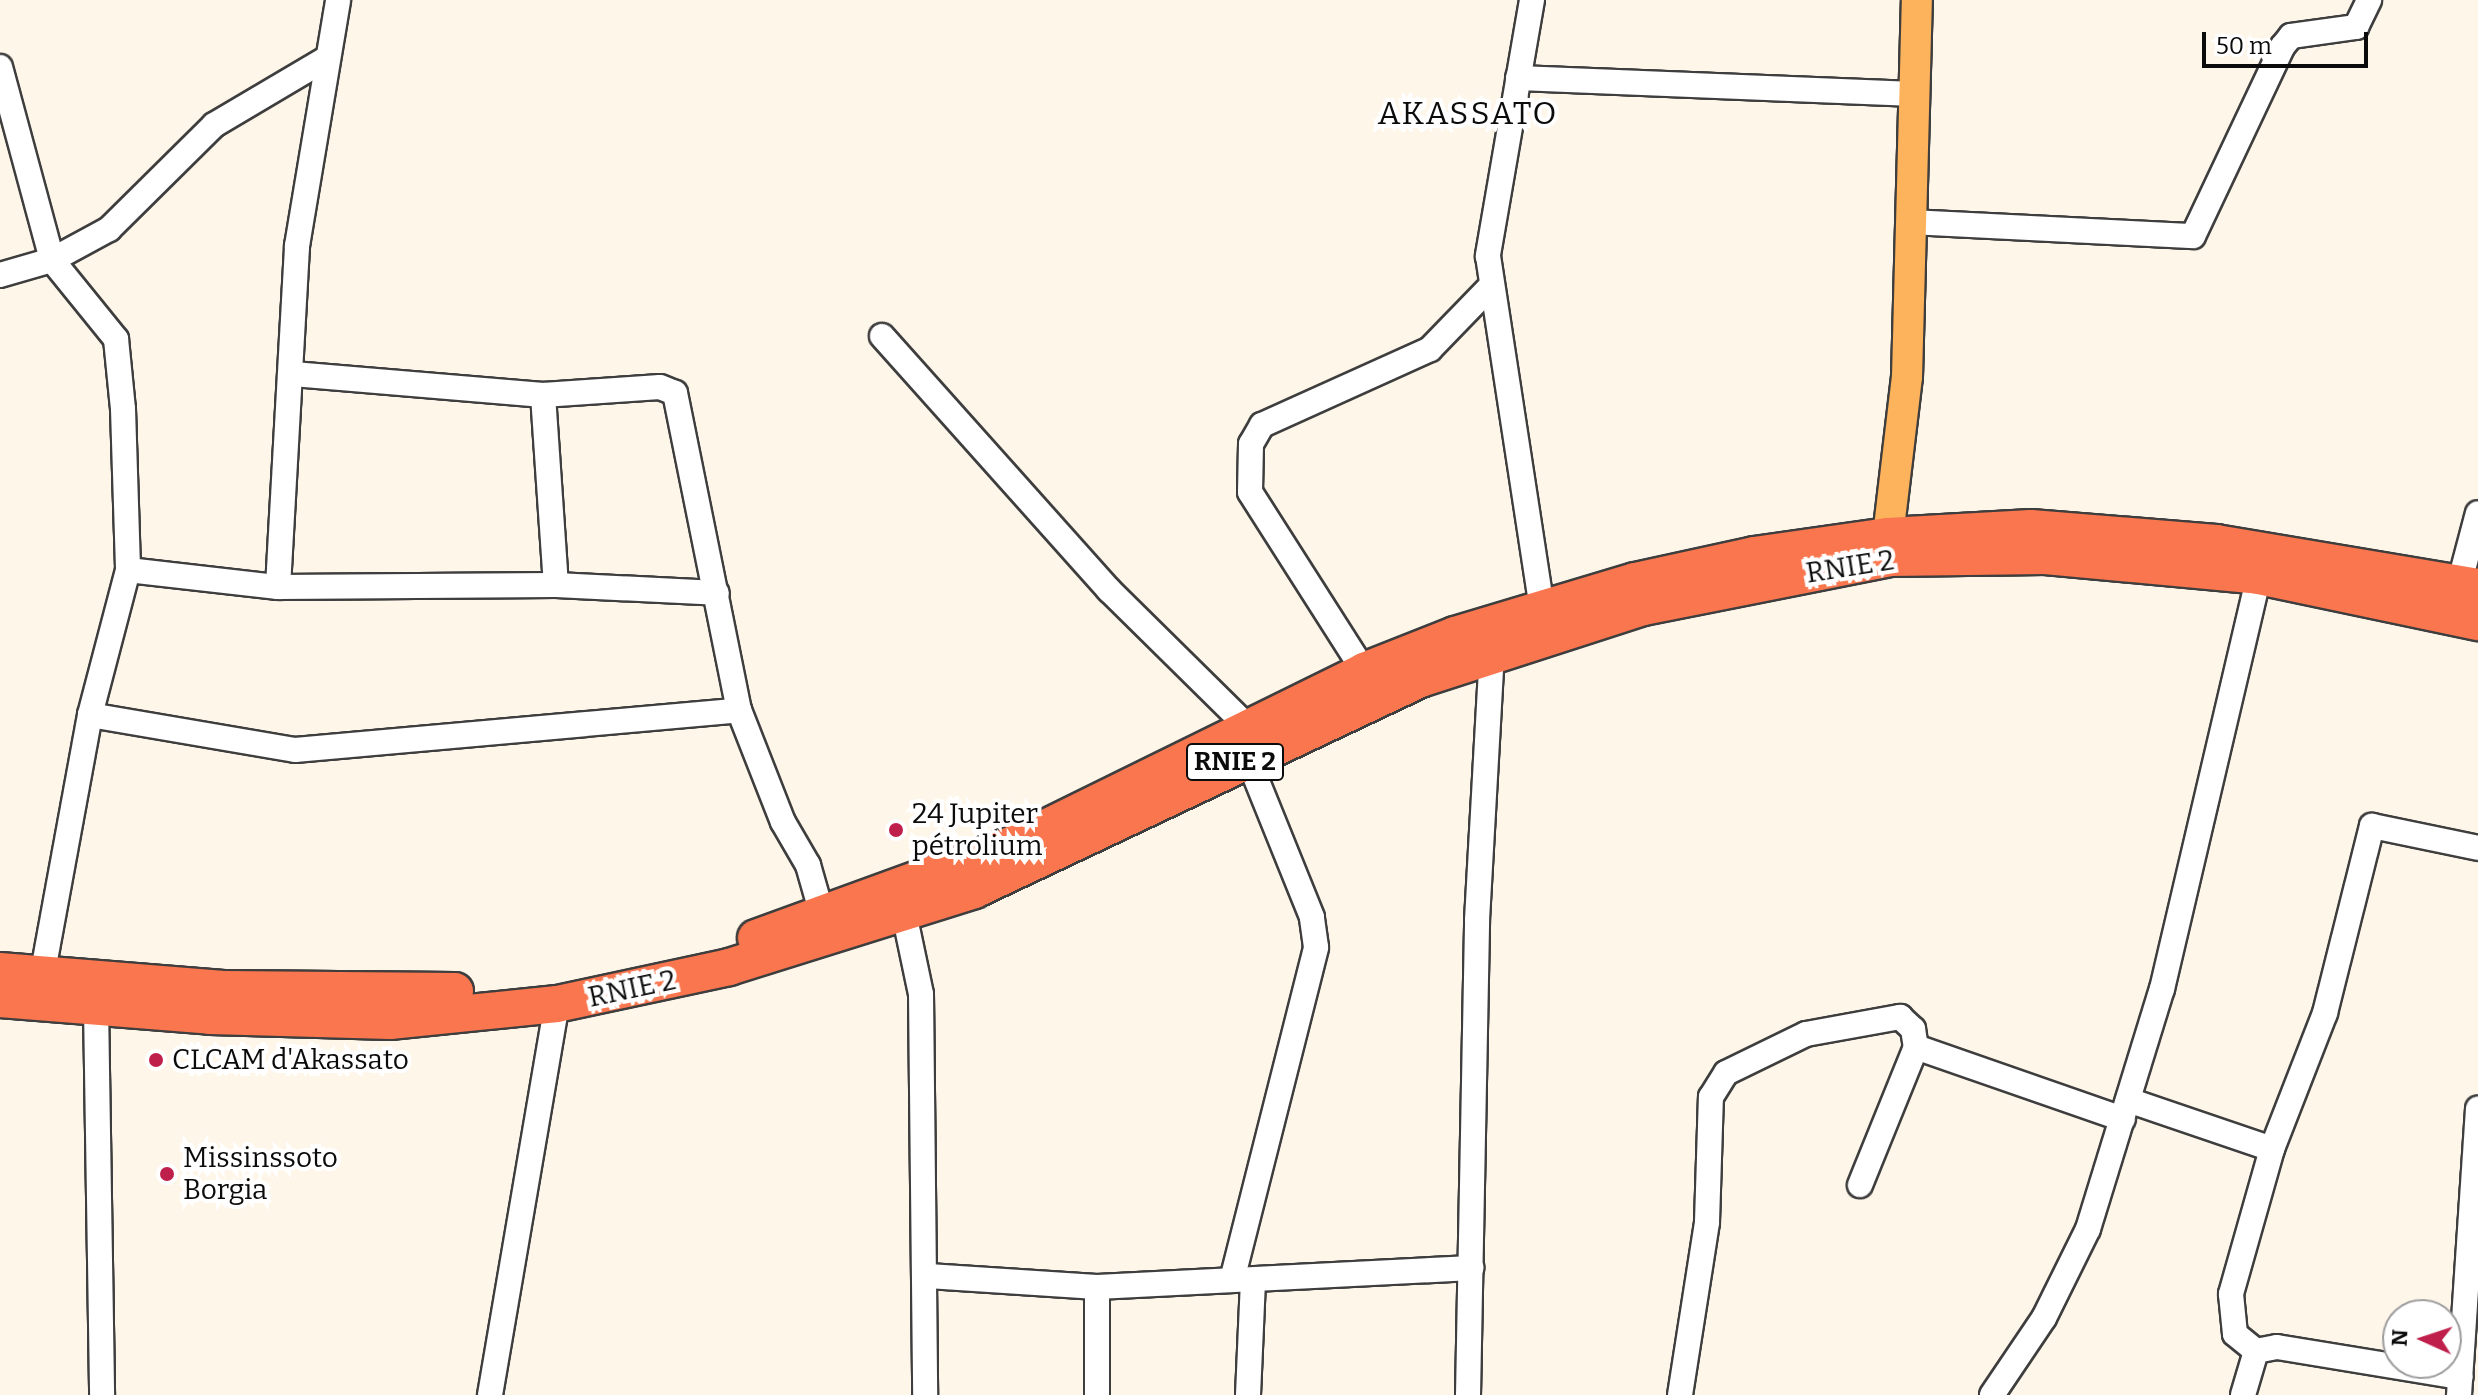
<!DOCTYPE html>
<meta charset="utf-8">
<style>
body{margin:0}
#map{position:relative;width:2478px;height:1395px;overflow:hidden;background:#fff6ea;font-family:Bitter,serif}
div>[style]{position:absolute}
.roads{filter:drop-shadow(2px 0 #3e3e3e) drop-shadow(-2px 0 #3e3e3e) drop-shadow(0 2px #3e3e3e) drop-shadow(0 -2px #3e3e3e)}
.minor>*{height:24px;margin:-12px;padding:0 12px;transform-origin:12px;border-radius:12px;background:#fff}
.major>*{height:30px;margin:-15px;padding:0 15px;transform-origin:15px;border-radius:15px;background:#fdb25c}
.highway>*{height:36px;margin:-18px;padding:0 18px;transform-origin:18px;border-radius:18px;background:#f9764e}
.dots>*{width:22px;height:22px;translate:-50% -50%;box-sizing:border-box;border:4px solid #fff;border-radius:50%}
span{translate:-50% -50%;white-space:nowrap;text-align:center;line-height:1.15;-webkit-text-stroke:8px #fff;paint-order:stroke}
.shield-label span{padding:2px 6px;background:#fff;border:2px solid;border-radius:6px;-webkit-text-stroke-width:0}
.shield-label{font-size:26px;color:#0b0b0b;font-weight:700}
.street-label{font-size:28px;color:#0b0b0b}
.poi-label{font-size:28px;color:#0b0b0b}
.left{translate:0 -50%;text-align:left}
.quarter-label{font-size:32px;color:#0b0b0b;letter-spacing:2px}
.north{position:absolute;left:2382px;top:1299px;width:80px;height:80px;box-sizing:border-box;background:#fff;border:2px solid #9d9d9d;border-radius:50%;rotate:273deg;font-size:22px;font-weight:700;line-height:32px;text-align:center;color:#0b0b0b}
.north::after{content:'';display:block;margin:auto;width:28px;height:36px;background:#bf204b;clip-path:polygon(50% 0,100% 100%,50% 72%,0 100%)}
.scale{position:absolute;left:2202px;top:32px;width:166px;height:36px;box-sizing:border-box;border:4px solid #0b0b0b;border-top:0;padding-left:10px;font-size:24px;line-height:28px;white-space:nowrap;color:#0b0b0b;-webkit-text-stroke:6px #fff;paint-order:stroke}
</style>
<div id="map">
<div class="roads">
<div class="minor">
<i style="left:1532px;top:0;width:260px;rotate:99.8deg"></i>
<i style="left:1488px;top:256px;width:358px;rotate:81.3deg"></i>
<i style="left:0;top:67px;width:200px;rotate:74.9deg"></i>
<i style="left:52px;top:260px;width:102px;rotate:51deg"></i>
<i style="left:116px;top:339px;width:70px;rotate:84.3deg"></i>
<i style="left:123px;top:409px;width:161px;rotate:88.2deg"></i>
<i style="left:128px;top:570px;width:150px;rotate:104.7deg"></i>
<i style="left:90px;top:715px;width:265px;rotate:100.4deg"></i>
<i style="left:1518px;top:78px;width:397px;rotate:2.3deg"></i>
<i style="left:1912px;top:222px;width:281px;rotate:2.9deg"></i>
<i style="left:2193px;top:236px;width:210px;rotate:-64.7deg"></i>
<i style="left:2283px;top:46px;width:13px;rotate:-51deg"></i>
<i style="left:2291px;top:36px;width:66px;rotate:-7.9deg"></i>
<i style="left:2356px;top:27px;width:30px;rotate:-64deg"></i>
<i style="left:0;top:275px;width:54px;rotate:-16.1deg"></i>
<i style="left:52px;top:260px;width:65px;rotate:-28.5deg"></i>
<i style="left:109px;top:229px;width:148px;rotate:-44.7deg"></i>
<i style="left:214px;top:125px;width:128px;rotate:-30.6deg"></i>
<i style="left:882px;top:336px;width:341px;rotate:48.2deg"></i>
<i style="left:1109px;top:590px;width:197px;rotate:44.6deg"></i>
<i style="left:293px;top:374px;width:251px;rotate:4.8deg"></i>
<i style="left:543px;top:395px;width:117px;rotate:-3.9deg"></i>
<i style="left:660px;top:387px;width:16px;rotate:22deg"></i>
<i style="left:675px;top:393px;width:323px;rotate:78.6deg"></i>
<i style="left:739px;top:710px;width:120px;rotate:68.6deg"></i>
<i style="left:783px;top:822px;width:50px;rotate:59.8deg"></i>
<i style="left:808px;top:865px;width:51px;rotate:74.1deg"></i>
<i style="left:543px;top:395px;width:190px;rotate:86.1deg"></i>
<i style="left:128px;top:570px;width:151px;rotate:6.5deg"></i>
<i style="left:278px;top:587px;width:278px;rotate:-0.4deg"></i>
<i style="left:556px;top:585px;width:161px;rotate:2.8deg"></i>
<i style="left:2460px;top:581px;width:70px;rotate:-75.2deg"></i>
<i style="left:278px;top:587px;width:342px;rotate:-86.8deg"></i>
<i style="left:297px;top:246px;width:249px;rotate:-80.5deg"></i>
<i style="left:1364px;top:671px;width:212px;rotate:-122.5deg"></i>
<i style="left:1250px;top:492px;width:48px;rotate:-88.8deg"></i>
<i style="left:1251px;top:444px;width:22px;rotate:-60deg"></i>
<i style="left:1262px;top:425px;width:184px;rotate:-24.3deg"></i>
<i style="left:1430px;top:349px;width:86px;rotate:-45.9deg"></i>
<i style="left:90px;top:715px;width:208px;rotate:9.7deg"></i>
<i style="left:295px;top:750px;width:446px;rotate:-5.1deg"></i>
<i style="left:901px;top:899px;width:97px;rotate:78.1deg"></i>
<i style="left:921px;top:994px;width:401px;rotate:89.4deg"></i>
<i style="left:96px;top:1006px;width:389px;rotate:89.1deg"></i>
<i style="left:1916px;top:1047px;width:219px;rotate:19.2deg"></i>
<i style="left:2128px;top:1100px;width:152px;rotate:18.8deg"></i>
<i style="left:2272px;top:1149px;width:146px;rotate:-68.7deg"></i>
<i style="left:2325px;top:1013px;width:193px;rotate:-75.9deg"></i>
<i style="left:2372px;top:826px;width:108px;rotate:11.7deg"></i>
<i style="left:2272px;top:1149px;width:151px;rotate:105.8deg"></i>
<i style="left:2231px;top:1294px;width:40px;rotate:84.3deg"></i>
<i style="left:2235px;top:1334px;width:27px;rotate:39deg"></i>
<i style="left:2256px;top:1351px;width:21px;rotate:-11deg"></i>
<i style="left:2277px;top:1347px;width:186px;rotate:9.3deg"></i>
<i style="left:928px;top:1276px;width:169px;rotate:3.7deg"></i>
<i style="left:1097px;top:1287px;width:375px;rotate:-2.9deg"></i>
<i style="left:1232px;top:1280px;width:343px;rotate:-75.8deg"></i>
<i style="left:1316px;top:947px;width:30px;rotate:-98deg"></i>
<i style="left:1312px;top:917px;width:174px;rotate:-112deg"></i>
<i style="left:1097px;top:1287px;width:108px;rotate:90deg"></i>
<i style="left:490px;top:1395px;width:397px;rotate:-80.3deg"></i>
<i style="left:1248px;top:1395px;width:115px;rotate:-87.5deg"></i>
<i style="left:1468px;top:1395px;width:475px;rotate:-88.9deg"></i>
<i style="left:1477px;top:920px;width:266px;rotate:-86.8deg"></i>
<i style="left:1680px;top:1395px;width:175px;rotate:-81.1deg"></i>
<i style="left:1707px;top:1222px;width:125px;rotate:-88.2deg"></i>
<i style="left:1711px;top:1097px;width:28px;rotate:-58deg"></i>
<i style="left:1726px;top:1073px;width:89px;rotate:-26deg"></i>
<i style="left:1806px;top:1034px;width:96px;rotate:-10.3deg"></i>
<i style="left:1900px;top:1017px;width:18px;rotate:43deg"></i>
<i style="left:1913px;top:1029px;width:18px;rotate:81deg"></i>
<i style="left:1916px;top:1047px;width:149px;rotate:112.1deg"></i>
<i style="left:1992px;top:1395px;width:93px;rotate:-56deg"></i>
<i style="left:2044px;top:1318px;width:99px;rotate:-63.7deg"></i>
<i style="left:2088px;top:1229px;width:251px;rotate:-72.9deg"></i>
<i style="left:2162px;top:989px;width:424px;rotate:-76.8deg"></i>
<i style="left:2243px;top:1395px;width:46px;rotate:-73.5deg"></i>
<i style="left:2459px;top:1395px;width:287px;rotate:-86.2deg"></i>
</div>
<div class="major">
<i style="left:1888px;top:536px;width:160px;rotate:-83.2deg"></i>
<i style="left:1907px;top:377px;width:377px;rotate:-88.5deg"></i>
</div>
<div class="highway">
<i style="left:756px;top:938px;width:271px;rotate:-20deg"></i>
<i style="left:1011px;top:845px;width:394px;rotate:-26.2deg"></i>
<i style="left:1364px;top:671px;width:98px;rotate:-21.6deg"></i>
<i style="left:1455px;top:635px;width:188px;rotate:-16.7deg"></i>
<i style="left:1635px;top:581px;width:122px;rotate:-12.3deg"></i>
<i style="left:1754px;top:555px;width:135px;rotate:-8.1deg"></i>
<i style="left:1888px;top:536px;width:143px;rotate:-3.2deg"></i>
<i style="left:2031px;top:528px;width:186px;rotate:4.6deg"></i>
<i style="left:2216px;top:543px;width:266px;rotate:9.5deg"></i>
<i style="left:0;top:971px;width:224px;rotate:4.6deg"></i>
<i style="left:223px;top:989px;width:232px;rotate:0.5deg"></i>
<i style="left:0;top:999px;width:211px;rotate:4.6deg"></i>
<i style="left:210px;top:1016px;width:180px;rotate:1.6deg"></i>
<i style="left:390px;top:1021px;width:168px;rotate:-5.8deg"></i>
<i style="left:557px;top:1004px;width:176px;rotate:-12.1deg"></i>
<i style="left:729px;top:967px;width:257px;rotate:-17.4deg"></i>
<i style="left:974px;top:890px;width:493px;rotate:-25.3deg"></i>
<i style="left:1420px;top:679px;width:234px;rotate:-17.9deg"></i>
<i style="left:1643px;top:607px;width:252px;rotate:-11.2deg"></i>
<i style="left:1890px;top:558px;width:155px;rotate:-0.7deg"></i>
<i style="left:2045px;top:556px;width:215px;rotate:5.3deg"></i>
<i style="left:2259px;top:576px;width:224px;rotate:11.9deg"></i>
</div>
</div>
<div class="dots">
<i style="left:896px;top:830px;background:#bf204b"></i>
<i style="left:156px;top:1060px;background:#bf204b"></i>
<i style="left:167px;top:1174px;background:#bf204b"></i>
</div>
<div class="shield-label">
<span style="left:1235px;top:762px">RNIE 2</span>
</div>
<div class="street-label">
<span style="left:1850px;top:567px;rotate:-9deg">RNIE 2</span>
<span style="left:632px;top:989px;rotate:-12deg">RNIE 2</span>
</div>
<div class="poi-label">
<span class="left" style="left:912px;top:830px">24 Jupiter<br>pétrolium</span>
<span class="left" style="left:172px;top:1060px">CLCAM d'Akassato</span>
<span class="left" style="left:183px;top:1174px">Missinssoto<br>Borgia</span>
</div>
<div class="quarter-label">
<span style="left:1468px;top:113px">AKASSATO</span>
</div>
<div class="north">N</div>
<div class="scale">50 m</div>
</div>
